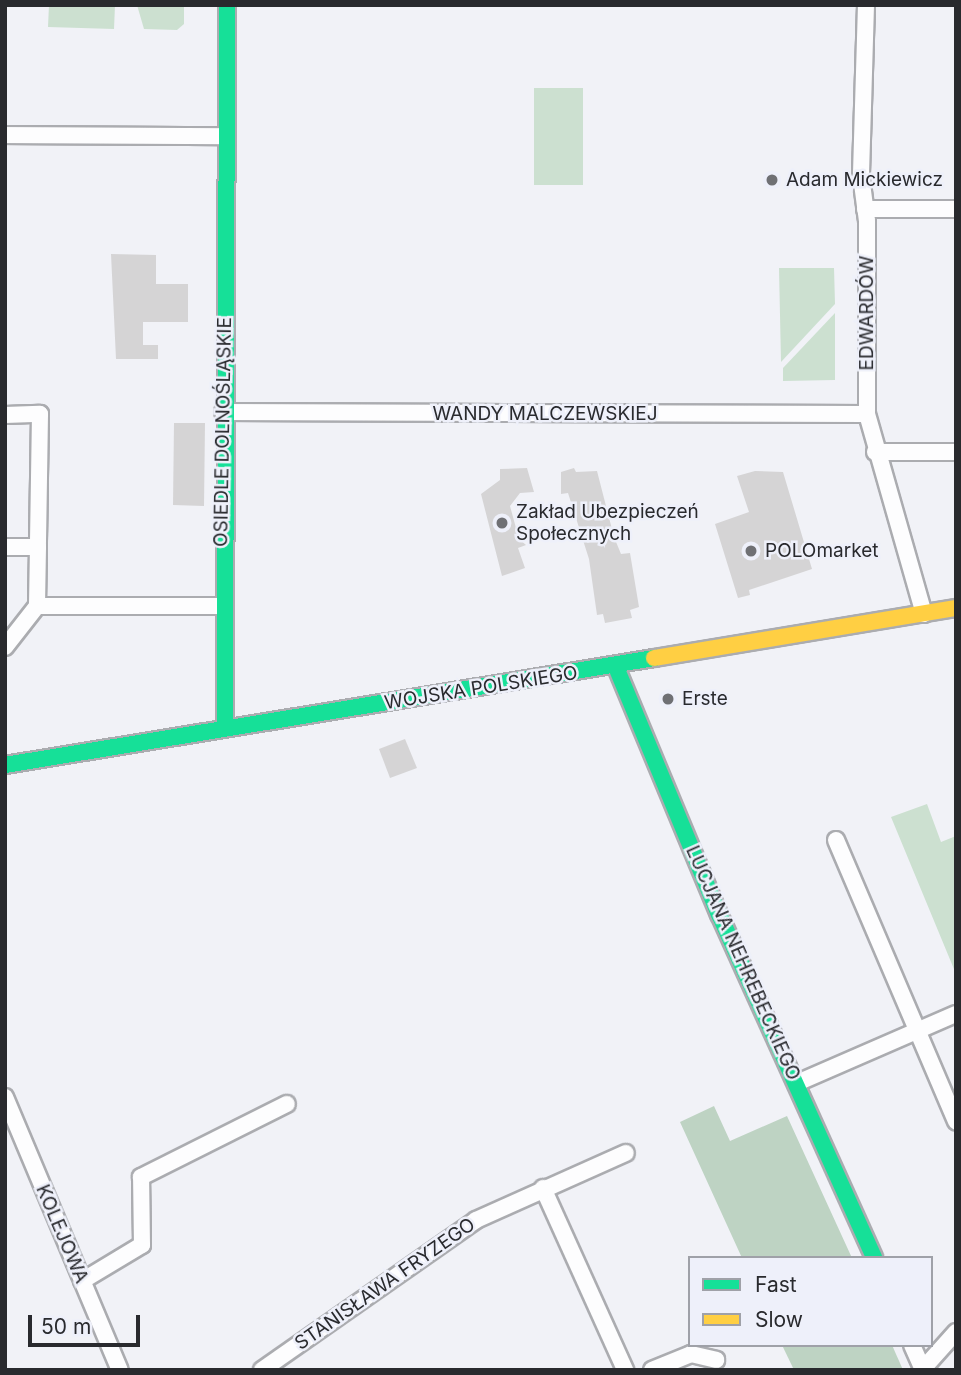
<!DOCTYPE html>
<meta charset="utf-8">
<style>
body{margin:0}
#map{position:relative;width:961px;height:1375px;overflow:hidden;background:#f1f2f7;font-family:Inter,sans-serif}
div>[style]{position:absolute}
.green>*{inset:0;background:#cce0d0}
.forest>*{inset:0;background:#bed3c3}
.building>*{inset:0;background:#d5d4d5}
.roads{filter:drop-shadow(2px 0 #abacb0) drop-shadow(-2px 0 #abacb0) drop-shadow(0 2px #abacb0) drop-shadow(0 -2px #abacb0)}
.street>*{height:16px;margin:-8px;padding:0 8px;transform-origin:8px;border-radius:8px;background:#fdfdfe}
.fast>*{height:16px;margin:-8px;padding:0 8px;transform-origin:8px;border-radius:8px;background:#16e098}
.slow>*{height:16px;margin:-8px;padding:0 8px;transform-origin:8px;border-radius:8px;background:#ffcf43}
.dots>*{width:19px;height:19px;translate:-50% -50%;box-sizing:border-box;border:4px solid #eef0fa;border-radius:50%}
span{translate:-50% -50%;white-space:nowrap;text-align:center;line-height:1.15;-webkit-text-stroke:5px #eef0fa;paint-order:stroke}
.poi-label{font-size:19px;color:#292a2e}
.left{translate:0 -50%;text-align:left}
.street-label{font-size:19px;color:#292a2e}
.frame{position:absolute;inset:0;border:7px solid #292a2e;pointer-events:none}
.legend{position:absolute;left:688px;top:1256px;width:245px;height:91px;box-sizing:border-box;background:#eef0fa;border:2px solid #9fa1a8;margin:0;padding:9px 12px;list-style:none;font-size:21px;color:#292a2e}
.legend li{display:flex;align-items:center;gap:14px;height:35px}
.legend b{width:35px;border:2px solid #9fa1a8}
.scale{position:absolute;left:28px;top:1315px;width:112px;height:32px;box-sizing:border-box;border:4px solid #292a2e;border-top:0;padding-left:9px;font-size:21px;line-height:24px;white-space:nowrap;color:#292a2e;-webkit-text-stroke:5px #eef0fa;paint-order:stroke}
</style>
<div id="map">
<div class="green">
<i style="clip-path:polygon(49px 5px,115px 5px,114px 29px,48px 27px)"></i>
<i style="clip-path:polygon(137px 5px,184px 5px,184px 24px,177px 30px,144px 29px)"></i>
<i style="clip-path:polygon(534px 88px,583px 88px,583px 185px,534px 185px)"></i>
<i style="clip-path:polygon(779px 268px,834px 268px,835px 304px,781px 362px)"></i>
<i style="clip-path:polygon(835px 313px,835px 380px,783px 381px,783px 368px)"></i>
<i style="clip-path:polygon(927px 804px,941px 842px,956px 836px,956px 974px,891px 817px)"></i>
</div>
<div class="forest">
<i style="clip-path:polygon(714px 1106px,730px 1141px,787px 1116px,852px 1258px,742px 1258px,680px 1122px)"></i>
<i style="clip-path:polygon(782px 1345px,892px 1345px,903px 1370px,794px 1370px)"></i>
</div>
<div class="building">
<i style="clip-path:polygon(111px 254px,156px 255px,156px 284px,188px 284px,188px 322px,143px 322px,143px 345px,158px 345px,158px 359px,116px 359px)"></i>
<i style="clip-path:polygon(174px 423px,205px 423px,204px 506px,173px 505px)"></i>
<i style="clip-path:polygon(527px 468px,534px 492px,520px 493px,510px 506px,519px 539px,526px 545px,518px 548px,525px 568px,502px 576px,481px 494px,500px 480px,500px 469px)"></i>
<i style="clip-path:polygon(574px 468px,576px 472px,597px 471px,614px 537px,621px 554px,630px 553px,639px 607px,630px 610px,632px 618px,605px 623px,603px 614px,597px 615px,589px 559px,568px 493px,561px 494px,561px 472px)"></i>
<i style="clip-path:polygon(755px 471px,783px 472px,812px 569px,749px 590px,750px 595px,738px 598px,715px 524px,749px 512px,737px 476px)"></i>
<i style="clip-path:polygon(405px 739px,417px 768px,390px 778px,379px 749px)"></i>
</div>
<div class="roads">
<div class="street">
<i style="left:866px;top:5px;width:171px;rotate:91.7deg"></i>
<i style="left:861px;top:176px;width:45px;rotate:82.4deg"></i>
<i style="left:867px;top:221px;width:193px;rotate:90deg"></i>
<i style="left:867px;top:414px;width:208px;rotate:74.1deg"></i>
<i style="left:5px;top:135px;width:220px;rotate:0.3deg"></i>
<i style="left:865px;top:209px;width:91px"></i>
<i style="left:223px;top:412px;width:644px;rotate:0.18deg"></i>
<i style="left:5px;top:415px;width:35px;rotate:-2deg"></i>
<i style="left:40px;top:414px;width:133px;rotate:90.9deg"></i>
<i style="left:875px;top:452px;width:81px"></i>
<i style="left:5px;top:547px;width:33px"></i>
<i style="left:38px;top:547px;width:59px;rotate:91deg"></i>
<i style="left:5px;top:647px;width:52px;rotate:-52deg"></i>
<i style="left:37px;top:606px;width:184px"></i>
<i style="left:836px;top:840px;width:306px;rotate:66.9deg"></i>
<i style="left:797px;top:1083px;width:173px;rotate:-23.5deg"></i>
<i style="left:5px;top:1097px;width:296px;rotate:67.2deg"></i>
<i style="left:543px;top:1188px;width:200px;rotate:65.7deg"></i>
<i style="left:82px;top:1281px;width:70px;rotate:-31deg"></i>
<i style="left:142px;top:1245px;width:68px;rotate:-90.8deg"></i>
<i style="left:141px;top:1177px;width:163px;rotate:-26.6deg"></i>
<i style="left:912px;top:1345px;width:27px;rotate:66deg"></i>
<i style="left:262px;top:1370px;width:261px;rotate:-35deg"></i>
<i style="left:476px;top:1220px;width:164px;rotate:-24.1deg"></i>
<i style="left:652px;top:1370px;width:42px;rotate:-22.3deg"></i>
<i style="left:691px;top:1354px;width:26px;rotate:13deg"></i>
<i style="left:922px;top:1370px;width:51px;rotate:-48.2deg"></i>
</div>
<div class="fast">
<i style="left:616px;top:667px;width:268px;rotate:67.4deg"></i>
<i style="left:719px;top:914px;width:377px;rotate:65.7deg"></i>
<i style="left:225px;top:727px;width:722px;rotate:-89.84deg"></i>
<i style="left:5px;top:765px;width:658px;rotate:-9.36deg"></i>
</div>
<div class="slow">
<i style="left:654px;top:658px;width:306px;rotate:-9.4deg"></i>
</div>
</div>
<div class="dots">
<i style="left:772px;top:180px;background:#6f7074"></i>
<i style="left:502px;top:523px;background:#6f7074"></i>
<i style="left:751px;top:551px;background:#6f7074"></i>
<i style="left:668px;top:699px;background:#6f7074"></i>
</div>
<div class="poi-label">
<span class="left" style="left:786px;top:180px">Adam Mickiewicz</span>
<span class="left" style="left:516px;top:523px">Zakład Ubezpieczeń<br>Społecznych</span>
<span class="left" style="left:765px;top:551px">POLOmarket</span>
<span class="left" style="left:682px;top:699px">Erste</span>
</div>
<div class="street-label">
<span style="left:867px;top:313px;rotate:-90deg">EDWARDÓW</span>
<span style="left:545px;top:414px">WANDY MALCZEWSKIEJ</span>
<span style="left:223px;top:432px;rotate:-89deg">OSIEDLE DOLNOŚLĄSKIE</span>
<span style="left:481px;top:688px;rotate:-9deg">WOJSKA POLSKIEGO</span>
<span style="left:743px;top:963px;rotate:66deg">LUCJANA NEHREBECKIEGO</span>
<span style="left:62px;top:1234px;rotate:67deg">KOLEJOWA</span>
<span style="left:385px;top:1284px;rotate:-35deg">STANISŁAWA FRYZEGO</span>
</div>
<div class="frame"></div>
<ul class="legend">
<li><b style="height:9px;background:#16e098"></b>Fast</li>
<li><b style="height:9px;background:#ffcf43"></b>Slow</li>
</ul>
<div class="scale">50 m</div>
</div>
